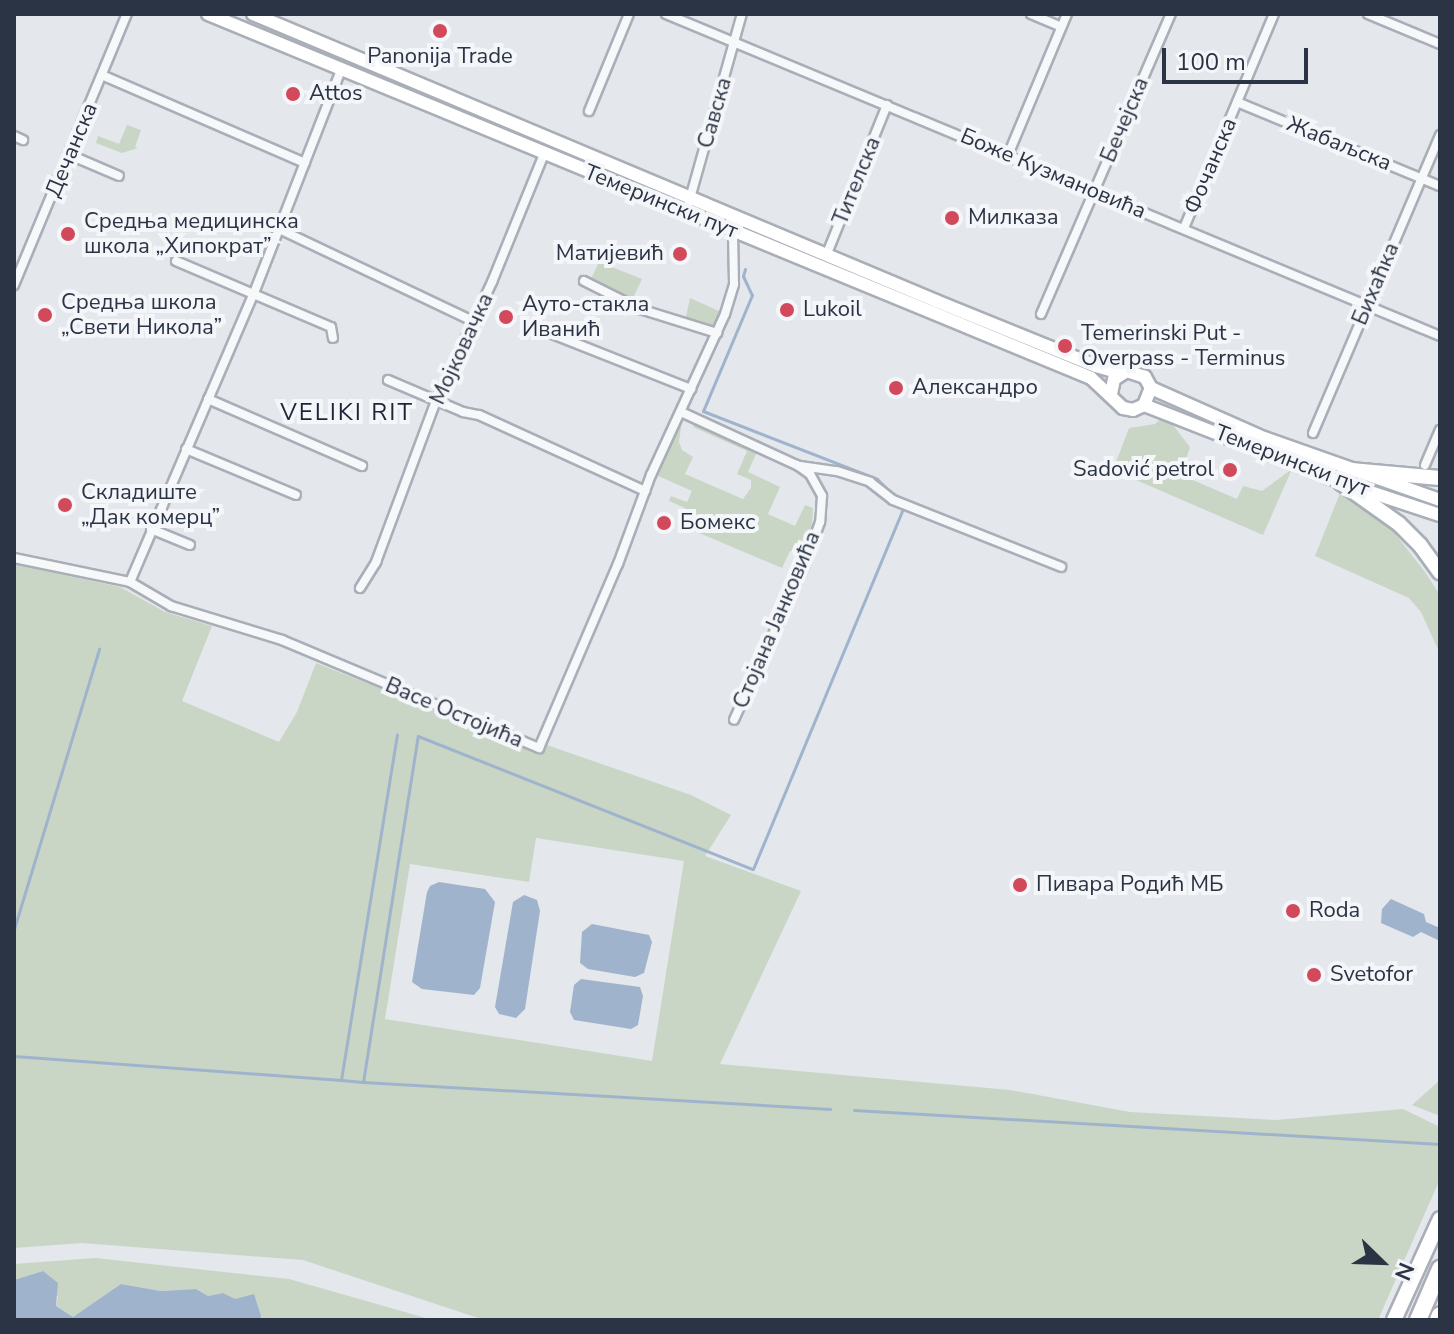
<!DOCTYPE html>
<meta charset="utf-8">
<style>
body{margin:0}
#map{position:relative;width:1454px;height:1334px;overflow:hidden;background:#e4e7ec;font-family:"Nunito Sans",sans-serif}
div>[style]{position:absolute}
.green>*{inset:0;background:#c9d6c5}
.water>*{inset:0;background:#9fb4cc}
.stream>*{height:3px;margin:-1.5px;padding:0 1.5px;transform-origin:1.5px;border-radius:1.5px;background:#9fb4cc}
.roads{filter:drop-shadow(2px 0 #a9aeb7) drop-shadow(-2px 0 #a9aeb7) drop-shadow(0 2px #a9aeb7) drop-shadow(0 -2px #a9aeb7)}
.minor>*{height:8px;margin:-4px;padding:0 4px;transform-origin:4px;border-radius:4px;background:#f7f8fa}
.secondary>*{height:12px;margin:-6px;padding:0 6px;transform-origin:6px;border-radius:6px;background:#fff}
.primary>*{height:14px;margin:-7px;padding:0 7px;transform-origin:7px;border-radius:7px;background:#fff}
.motorway>*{height:16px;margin:-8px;padding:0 8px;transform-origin:8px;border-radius:8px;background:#fff}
.dots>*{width:22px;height:22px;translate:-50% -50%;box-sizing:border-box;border:4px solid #f4f6f9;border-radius:50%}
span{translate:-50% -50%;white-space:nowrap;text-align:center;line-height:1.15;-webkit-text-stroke:8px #f4f6f9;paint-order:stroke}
.poi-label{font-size:22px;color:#2b3445}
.left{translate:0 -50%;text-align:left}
.right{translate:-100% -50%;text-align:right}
.street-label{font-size:22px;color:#2b3445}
.neighbourhood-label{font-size:24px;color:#1d2536;letter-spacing:2px}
.frame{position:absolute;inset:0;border:16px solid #2b3445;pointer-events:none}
.north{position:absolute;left:1342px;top:1222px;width:80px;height:80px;-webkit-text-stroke:6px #f4f6f9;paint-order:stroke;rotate:113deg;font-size:22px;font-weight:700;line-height:32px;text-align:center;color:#2b3445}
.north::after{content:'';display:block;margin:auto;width:28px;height:36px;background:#2b3445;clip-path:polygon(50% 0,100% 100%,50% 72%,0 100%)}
.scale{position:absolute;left:1162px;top:48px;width:146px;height:36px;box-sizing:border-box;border:4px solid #2b3445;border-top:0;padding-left:10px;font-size:24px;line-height:28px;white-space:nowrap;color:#2b3445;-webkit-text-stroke:6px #f4f6f9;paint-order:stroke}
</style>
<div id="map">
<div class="green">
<i style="clip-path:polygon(127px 125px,141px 130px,135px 147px,138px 148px,122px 153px,96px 143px,98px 136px,119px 144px)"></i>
<i style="clip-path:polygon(599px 262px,642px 279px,633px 298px,619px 295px,591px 279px)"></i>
<i style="clip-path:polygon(690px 298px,721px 312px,715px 326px,685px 321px)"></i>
<i style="clip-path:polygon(1165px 415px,1190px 447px,1181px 475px,1237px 499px,1243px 486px,1262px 491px,1292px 469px,1263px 535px,1113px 470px,1129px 428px,1155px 424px)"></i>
<i style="clip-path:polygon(682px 421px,679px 442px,682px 450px,693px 457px,685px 474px,743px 499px,751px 488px,751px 480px,737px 474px,747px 451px,693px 427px,695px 424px,757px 452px,748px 472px,780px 487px,768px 514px,795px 526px,805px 505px,813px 508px,812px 525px,802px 556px,790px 551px,782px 568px,678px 524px,685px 508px,669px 501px,671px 496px,687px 502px,692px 491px,656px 475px)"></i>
<i style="clip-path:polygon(1340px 493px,1386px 522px,1425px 572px,1440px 595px,1440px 654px,1421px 612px,1409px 598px,1315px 556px)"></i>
<i style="clip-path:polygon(evenodd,14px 564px,120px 587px,165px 612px,212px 626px,182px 701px,279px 742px,297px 712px,316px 663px,517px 742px,544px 744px,691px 795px,731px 815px,705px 856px,801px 891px,720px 1064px,1010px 1090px,1130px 1112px,1276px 1120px,1403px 1109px,1440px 1127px,1440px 1179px,1378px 1320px,484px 1320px,303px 1260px,82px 1243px,14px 1248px,14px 564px,536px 838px,684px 861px,652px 1061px,385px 1019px,410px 864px,529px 882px,536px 838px)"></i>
<i style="clip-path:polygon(1440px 1080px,1440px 1116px,1412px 1105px)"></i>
<i style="clip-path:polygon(95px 1258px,289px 1279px,433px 1320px,260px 1320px,261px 1316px,223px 1293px,208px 1296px,196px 1289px,161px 1291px,122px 1284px,73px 1317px,56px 1306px,58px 1297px,43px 1271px,14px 1280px,14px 1264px)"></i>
</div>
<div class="water">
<i style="clip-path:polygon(439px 882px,485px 889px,495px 902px,480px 988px,474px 995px,422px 989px,412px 982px,427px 892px,430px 886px)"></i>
<i style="clip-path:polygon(524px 895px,537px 900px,540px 911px,525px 1009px,516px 1018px,499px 1014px,495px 1007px,513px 902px)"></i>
<i style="clip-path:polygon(1391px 899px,1424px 914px,1426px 922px,1440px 928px,1440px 941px,1421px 932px,1413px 937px,1381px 923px,1382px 909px)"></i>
<i style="clip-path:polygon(592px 924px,649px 935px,652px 942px,644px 973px,635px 977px,588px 969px,580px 963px,582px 932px)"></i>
<i style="clip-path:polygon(581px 979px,640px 987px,643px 996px,638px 1025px,631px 1029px,574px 1020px,570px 1012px,574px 985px)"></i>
<i style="clip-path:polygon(43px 1271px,58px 1283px,56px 1306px,73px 1317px,121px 1284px,161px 1291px,196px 1289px,208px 1296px,223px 1293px,235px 1299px,254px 1294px,261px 1316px,260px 1320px,14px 1320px,14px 1280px)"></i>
</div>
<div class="stream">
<i style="left:745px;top:269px;width:7px;rotate:106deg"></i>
<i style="left:743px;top:276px;width:21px;rotate:65deg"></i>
<i style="left:752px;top:295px;width:126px;rotate:112.9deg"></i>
<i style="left:703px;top:411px;width:187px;rotate:21.3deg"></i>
<i style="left:877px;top:479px;width:28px;rotate:45deg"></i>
<i style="left:14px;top:929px;width:293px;rotate:-73.1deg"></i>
<i style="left:14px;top:1056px;width:328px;rotate:4.2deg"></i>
<i style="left:341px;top:1080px;width:350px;rotate:-80.8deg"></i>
<i style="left:341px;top:1080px;width:22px;rotate:5deg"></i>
<i style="left:363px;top:1082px;width:350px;rotate:-81deg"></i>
<i style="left:418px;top:736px;width:360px;rotate:21.7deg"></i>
<i style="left:753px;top:869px;width:391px;rotate:-67.4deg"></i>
<i style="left:903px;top:508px;width:4px;rotate:-124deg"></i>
<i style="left:363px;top:1082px;width:468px;rotate:3.3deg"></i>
<i style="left:854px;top:1110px;width:587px;rotate:3.32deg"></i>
</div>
<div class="roads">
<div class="minor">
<i style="left:666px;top:14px;width:838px;rotate:22.59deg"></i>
<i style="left:1031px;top:14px;width:33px;rotate:23deg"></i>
<i style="left:1368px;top:14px;width:78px;rotate:22.6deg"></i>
<i style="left:104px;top:76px;width:219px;rotate:23.4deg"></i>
<i style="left:1237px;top:102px;width:220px;rotate:22.5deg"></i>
<i style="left:589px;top:111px;width:105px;rotate:-67.6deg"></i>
<i style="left:14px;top:136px;width:10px;rotate:24deg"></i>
<i style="left:70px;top:155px;width:53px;rotate:23.2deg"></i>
<i style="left:1008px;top:155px;width:153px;rotate:-67.3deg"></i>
<i style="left:689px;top:202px;width:195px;rotate:-74.3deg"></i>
<i style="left:277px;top:228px;width:217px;rotate:25.4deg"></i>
<i style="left:1184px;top:228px;width:232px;rotate:-67.2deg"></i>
<i style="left:826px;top:256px;width:163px;rotate:-68deg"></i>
<i style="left:176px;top:261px;width:168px;rotate:23.1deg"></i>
<i style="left:331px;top:327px;width:11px;rotate:80deg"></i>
<i style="left:584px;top:281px;width:63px;rotate:26.6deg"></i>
<i style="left:640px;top:309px;width:81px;rotate:17.3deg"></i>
<i style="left:14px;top:285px;width:294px;rotate:-67.4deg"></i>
<i style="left:1041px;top:314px;width:327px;rotate:-66.6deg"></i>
<i style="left:537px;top:328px;width:166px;rotate:21.6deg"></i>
<i style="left:388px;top:380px;width:82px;rotate:23.1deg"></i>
<i style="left:463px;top:412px;width:16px;rotate:11deg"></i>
<i style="left:479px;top:415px;width:183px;rotate:24.6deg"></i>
<i style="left:208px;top:399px;width:168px;rotate:23.5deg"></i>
<i style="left:681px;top:412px;width:128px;rotate:24.6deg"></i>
<i style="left:797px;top:465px;width:16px;rotate:35deg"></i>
<i style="left:810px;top:474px;width:25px;rotate:61deg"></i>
<i style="left:822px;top:496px;width:26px;rotate:94deg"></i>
<i style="left:820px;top:522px;width:45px;rotate:109.7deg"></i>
<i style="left:805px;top:564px;width:171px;rotate:114.5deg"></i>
<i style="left:1313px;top:433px;width:324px;rotate:-66.9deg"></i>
<i style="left:186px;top:449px;width:119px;rotate:22.7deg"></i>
<i style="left:1425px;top:465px;width:38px;rotate:-67deg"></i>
<i style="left:800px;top:466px;width:37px;rotate:8deg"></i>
<i style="left:837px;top:471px;width:35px;rotate:18deg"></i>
<i style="left:870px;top:482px;width:29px;rotate:38deg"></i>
<i style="left:893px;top:500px;width:181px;rotate:21.7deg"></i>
<i style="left:151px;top:529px;width:42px;rotate:22.3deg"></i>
<i style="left:14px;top:558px;width:118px;rotate:11.7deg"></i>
<i style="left:130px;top:582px;width:48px;rotate:30.3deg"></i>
<i style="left:171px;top:606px;width:116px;rotate:17deg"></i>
<i style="left:282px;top:640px;width:279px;rotate:22.8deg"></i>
<i style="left:539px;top:748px;width:200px;rotate:-66.8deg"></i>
<i style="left:618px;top:564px;width:95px;rotate:-69.7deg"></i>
<i style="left:651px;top:475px;width:177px;rotate:-65.3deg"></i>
<i style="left:725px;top:314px;width:31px;rotate:-73deg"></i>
<i style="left:734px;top:284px;width:52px;rotate:-91.1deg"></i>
<i style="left:130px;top:582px;width:314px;rotate:-66.8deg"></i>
<i style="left:254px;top:293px;width:239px;rotate:-68.7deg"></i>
<i style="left:360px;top:588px;width:31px;rotate:-58deg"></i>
<i style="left:376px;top:562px;width:172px;rotate:-69.6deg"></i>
<i style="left:436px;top:401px;width:132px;rotate:-64.8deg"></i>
<i style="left:492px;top:282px;width:138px;rotate:-67.9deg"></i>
</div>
<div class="secondary">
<i style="left:208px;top:14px;width:955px;rotate:22.4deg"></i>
<i style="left:1091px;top:378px;width:44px;rotate:43.2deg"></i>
<i style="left:1123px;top:408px;width:10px;rotate:11deg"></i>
<i style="left:1133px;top:410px;width:12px;rotate:-24deg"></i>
<i style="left:1144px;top:405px;width:18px;rotate:-68deg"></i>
<i style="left:1151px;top:388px;width:13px;rotate:-119deg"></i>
<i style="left:1145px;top:377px;width:19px;rotate:-162deg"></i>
<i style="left:1127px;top:371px;width:15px;rotate:148deg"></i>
<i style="left:1114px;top:379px;width:15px;rotate:101deg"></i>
<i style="left:253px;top:14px;width:741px;rotate:22.79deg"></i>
<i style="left:936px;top:301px;width:173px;rotate:22.1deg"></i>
<i style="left:1096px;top:366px;width:26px;rotate:16deg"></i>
<i style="left:1151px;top:388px;width:124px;rotate:23.9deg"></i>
<i style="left:1264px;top:438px;width:187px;rotate:19.4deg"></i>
<i style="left:1144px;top:405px;width:211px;rotate:21.4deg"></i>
<i style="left:1340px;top:482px;width:105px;rotate:18.3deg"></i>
</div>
<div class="primary">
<i style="left:1351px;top:470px;width:89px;rotate:5.1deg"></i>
<i style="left:1340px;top:482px;width:72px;rotate:35.4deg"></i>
<i style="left:1399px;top:524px;width:30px;rotate:45deg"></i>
<i style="left:1420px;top:545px;width:34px;rotate:54deg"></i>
<i style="left:1394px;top:1320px;width:111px;rotate:-65.5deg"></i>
</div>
<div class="motorway">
<i style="left:1418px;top:1320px;width:56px;rotate:-66.7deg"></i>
<i style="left:1438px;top:1320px;width:5px;rotate:-68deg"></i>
</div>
</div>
<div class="dots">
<i style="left:440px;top:31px;background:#d1495b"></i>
<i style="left:293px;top:94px;background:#d1495b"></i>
<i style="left:952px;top:218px;background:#d1495b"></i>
<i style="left:68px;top:234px;background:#d1495b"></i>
<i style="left:680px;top:254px;background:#d1495b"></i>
<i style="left:787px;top:310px;background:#d1495b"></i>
<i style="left:45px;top:315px;background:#d1495b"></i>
<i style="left:506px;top:317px;background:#d1495b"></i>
<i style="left:1065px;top:346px;background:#d1495b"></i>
<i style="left:896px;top:388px;background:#d1495b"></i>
<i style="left:1230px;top:470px;background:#d1495b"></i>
<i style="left:65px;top:505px;background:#d1495b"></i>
<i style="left:664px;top:523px;background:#d1495b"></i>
<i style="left:1020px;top:885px;background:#d1495b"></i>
<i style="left:1293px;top:911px;background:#d1495b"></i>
<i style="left:1314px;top:975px;background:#d1495b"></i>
</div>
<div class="poi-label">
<span style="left:440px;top:57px">Panonija Trade</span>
<span class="left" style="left:309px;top:94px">Attos</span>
<span class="left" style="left:968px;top:218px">Милказа</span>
<span class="left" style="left:84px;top:234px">Средња медицинска<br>школа „Хипократ”</span>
<span class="right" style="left:664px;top:254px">Матијевић</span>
<span class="left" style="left:61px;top:315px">Средња школа<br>„Свети Никола”</span>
<span class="left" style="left:522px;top:317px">Ауто-стакла<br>Иванић</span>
<span class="left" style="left:803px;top:310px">Lukoil</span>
<span class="left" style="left:1081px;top:346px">Temerinski Put -<br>Overpass - Terminus</span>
<span class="left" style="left:912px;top:388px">Александро</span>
<span class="right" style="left:1214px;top:470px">Sadović petrol</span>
<span class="left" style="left:81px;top:505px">Складиште<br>„Дак комерц”</span>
<span class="left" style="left:680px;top:523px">Бомекс</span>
<span class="left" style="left:1036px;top:885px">Пивара Родић МБ</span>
<span class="left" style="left:1309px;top:911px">Roda</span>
<span class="left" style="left:1330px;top:975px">Svetofor</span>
</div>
<div class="street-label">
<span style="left:715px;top:113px;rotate:-74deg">Савска</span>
<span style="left:1125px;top:120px;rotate:-67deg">Бечејска</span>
<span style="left:1339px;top:144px;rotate:22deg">Жабаљска</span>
<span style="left:72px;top:150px;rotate:-67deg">Дечанска</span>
<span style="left:1211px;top:166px;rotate:-67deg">Фочанска</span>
<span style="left:1053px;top:174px;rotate:23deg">Боже Кузмановића</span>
<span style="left:857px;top:181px;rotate:-68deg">Тителска</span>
<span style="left:661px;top:202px;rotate:22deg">Темерински пут</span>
<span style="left:1376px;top:284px;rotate:-67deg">Бихаћка</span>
<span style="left:462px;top:349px;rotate:-65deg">Мојковачка</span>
<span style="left:1292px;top:461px;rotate:21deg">Темерински пут</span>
<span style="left:777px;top:620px;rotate:-67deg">Стојана Јанковића</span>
<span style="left:454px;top:713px;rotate:23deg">Васе Остојића</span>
</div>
<div class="neighbourhood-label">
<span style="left:347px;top:413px">VELIKI RIT</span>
</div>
<div class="frame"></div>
<div class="north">N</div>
<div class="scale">100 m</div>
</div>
